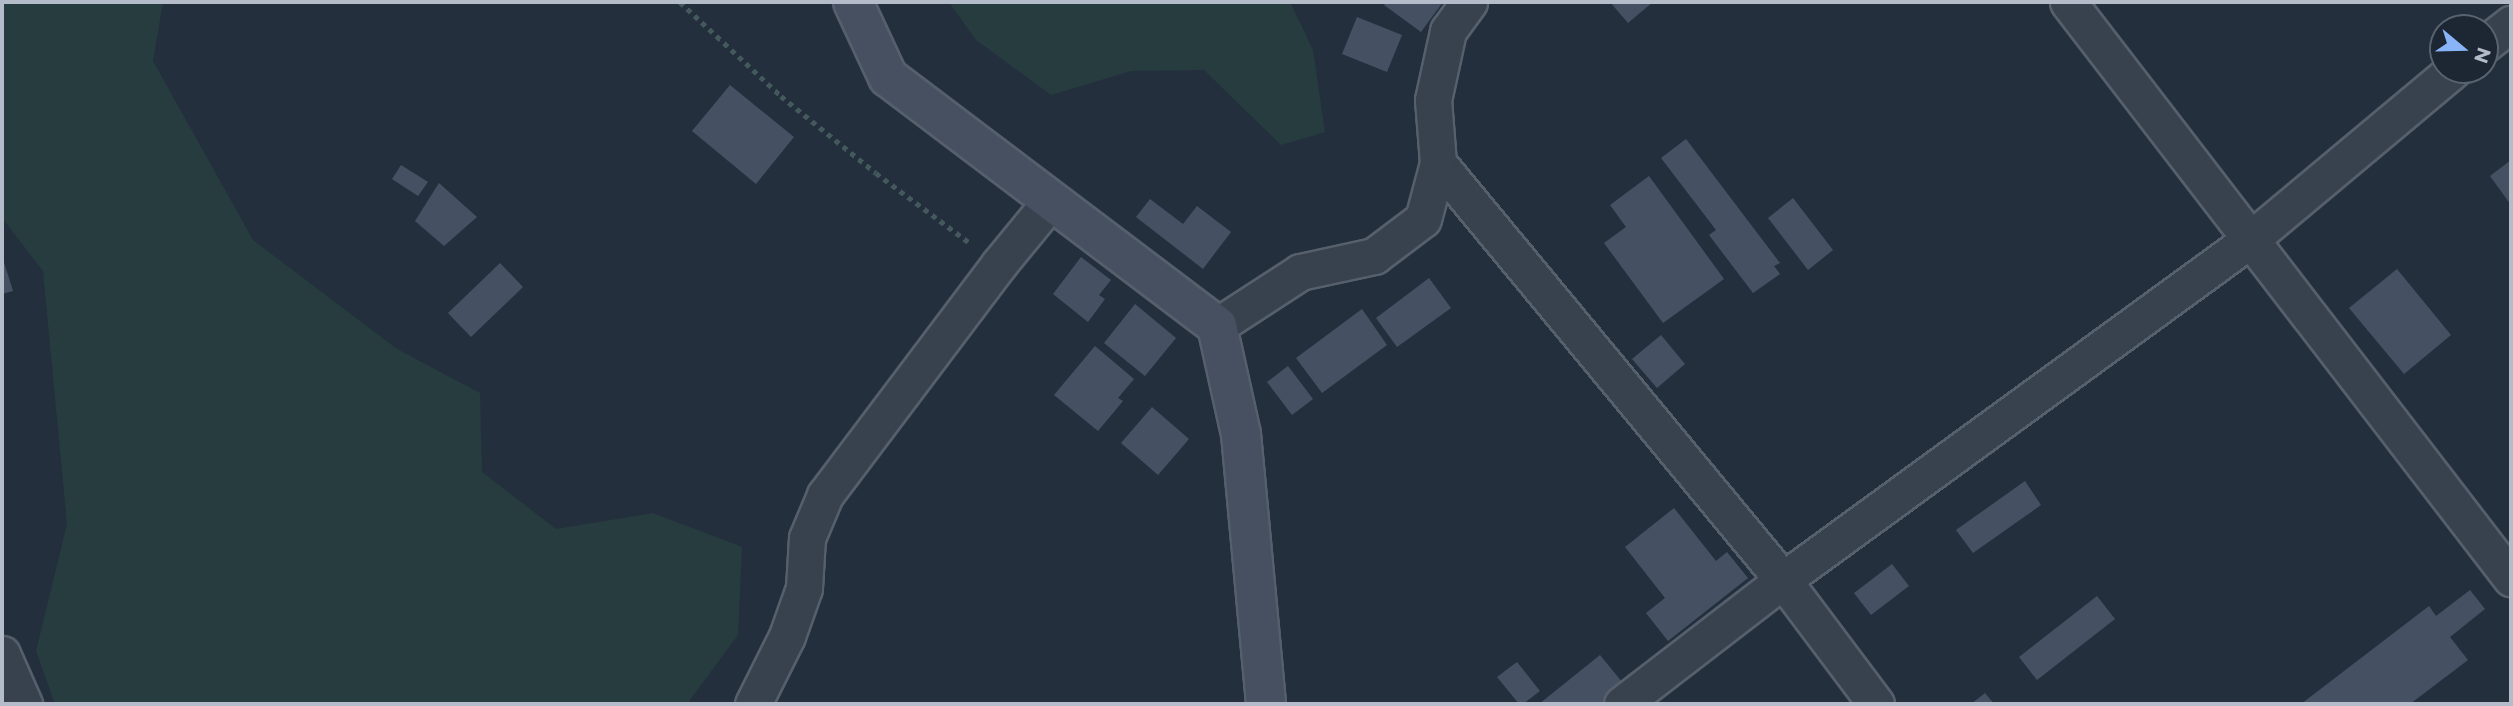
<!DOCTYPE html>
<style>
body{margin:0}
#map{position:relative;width:2513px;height:706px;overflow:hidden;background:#242f3e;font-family:Montserrat,sans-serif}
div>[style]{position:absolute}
.green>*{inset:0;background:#263c3f}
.building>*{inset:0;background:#455162}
.path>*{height:4.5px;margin-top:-2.25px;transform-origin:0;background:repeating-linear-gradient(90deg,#44595c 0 5px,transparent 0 10px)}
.roads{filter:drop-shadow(2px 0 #565f6c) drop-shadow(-2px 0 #565f6c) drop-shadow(0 2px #565f6c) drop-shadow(0 -2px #565f6c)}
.street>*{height:35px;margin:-17.5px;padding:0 17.5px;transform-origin:17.5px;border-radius:17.5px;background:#38414e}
.secondary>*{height:38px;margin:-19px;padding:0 19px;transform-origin:19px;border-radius:19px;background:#465061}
span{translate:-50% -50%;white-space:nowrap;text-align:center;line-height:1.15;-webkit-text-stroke:5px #1d2633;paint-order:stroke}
.frame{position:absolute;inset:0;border:4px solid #b4bcc9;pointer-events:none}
.north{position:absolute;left:2429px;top:14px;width:70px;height:70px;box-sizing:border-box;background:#1d2633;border:2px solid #59626f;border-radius:50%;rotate:109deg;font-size:19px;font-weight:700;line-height:28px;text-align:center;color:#b4bcc9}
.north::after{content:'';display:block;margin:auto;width:24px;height:32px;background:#8ab4f8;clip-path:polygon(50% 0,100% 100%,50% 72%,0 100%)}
</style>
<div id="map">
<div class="green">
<i style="clip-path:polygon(2px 2px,163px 2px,153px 61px,253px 240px,397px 349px,480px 393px,482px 472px,556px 529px,653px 513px,742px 547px,738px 635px,687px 704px,55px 704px,36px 651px,67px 524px,43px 271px,2px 218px)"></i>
<i style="clip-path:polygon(949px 2px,1290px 2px,1313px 50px,1325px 132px,1281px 145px,1204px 70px,1131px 71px,1051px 95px,976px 40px)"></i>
</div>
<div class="building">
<i style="clip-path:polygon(1386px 2px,1443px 2px,1421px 32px,1384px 5px)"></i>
<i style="clip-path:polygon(1610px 2px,1653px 2px,1628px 23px)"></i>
<i style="clip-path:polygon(1357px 17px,1402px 35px,1387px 72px,1342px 54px)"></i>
<i style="clip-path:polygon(730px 85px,794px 137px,756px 184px,692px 131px)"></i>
<i style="clip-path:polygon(1686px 139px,1780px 263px,1774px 266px,1780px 274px,1753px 293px,1709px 235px,1716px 230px,1661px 158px)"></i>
<i style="clip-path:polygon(2511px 160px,2511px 205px,2490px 176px)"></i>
<i style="clip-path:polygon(401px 165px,428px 182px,418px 196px,392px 179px)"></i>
<i style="clip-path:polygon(1649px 176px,1724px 279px,1663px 323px,1604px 243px,1626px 227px,1610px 205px)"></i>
<i style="clip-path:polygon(439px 183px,477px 217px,444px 246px,415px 221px)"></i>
<i style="clip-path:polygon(1793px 198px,1833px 250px,1808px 270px,1768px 218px)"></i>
<i style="clip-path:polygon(1150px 199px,1183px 224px,1197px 206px,1231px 232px,1203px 269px,1136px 217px)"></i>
<i style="clip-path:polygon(2px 256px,13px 291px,2px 294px)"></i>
<i style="clip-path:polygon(1081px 257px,1111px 280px,1099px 295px,1105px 299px,1088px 322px,1053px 294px)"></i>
<i style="clip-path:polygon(500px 263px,523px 287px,471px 337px,448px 313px)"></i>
<i style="clip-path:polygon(2397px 269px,2451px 335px,2404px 374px,2349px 308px)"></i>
<i style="clip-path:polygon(1429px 278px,1451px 308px,1397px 347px,1376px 318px)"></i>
<i style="clip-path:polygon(1135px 304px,1176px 338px,1145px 376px,1104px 343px)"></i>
<i style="clip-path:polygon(1362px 309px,1387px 345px,1322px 393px,1296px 358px)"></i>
<i style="clip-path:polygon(1661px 335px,1685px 364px,1657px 388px,1632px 359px)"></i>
<i style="clip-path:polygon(1095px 346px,1134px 379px,1118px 398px,1123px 401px,1098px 431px,1054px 395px)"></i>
<i style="clip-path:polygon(1288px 366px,1313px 399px,1292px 415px,1267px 382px)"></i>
<i style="clip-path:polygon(1152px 407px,1189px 439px,1158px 475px,1121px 443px)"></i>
<i style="clip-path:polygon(2025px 481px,2041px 505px,1973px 553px,1956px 530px)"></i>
<i style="clip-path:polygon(1674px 508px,1716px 561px,1727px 552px,1748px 578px,1668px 641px,1646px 613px,1665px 598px,1625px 547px)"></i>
<i style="clip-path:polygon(1892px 564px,1909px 586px,1871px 615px,1854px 593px)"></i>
<i style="clip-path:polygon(2470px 590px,2485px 609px,2450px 637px,2468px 660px,2410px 704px,2301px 704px,2429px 606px,2436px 616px)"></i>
<i style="clip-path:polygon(2097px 596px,2115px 619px,2037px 680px,2019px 657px)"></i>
<i style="clip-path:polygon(1600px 655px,1627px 688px,1606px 704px,1539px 704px)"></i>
<i style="clip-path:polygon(1517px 662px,1540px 691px,1523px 704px,1519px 704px,1497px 677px)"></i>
<i style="clip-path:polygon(1985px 693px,1994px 704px,1971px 704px)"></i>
</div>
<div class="path">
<i style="left:680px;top:2px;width:138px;rotate:42.9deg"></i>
<i style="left:781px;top:96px;width:122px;rotate:39deg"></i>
<i style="left:876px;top:173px;width:117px;rotate:36.7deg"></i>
</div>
<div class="roads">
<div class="street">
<i style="left:2068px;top:2px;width:727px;rotate:52.44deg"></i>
<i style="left:2485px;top:44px;width:33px;rotate:-38deg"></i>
<i style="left:1438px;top:163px;width:541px;rotate:50.4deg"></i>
<i style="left:1783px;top:580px;width:155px;rotate:53.1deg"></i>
<i style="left:1217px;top:326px;width:99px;rotate:-33deg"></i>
<i style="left:1300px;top:272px;width:76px;rotate:-12.2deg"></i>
<i style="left:1374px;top:256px;width:61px;rotate:-37.1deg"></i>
<i style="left:1423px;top:219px;width:58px;rotate:-75deg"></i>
<i style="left:1438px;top:163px;width:63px;rotate:-94.5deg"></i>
<i style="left:1433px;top:100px;width:71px;rotate:-77.7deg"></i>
<i style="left:1448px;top:31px;width:36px;rotate:-54deg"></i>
<i style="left:2px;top:654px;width:55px;rotate:66.3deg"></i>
<i style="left:753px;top:704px;width:76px;rotate:-63.4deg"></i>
<i style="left:787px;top:636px;width:51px;rotate:-70.5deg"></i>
<i style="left:804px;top:588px;width:50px;rotate:-86.6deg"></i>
<i style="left:807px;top:538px;width:47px;rotate:-67.3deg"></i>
<i style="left:825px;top:495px;width:289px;rotate:-53deg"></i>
<i style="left:999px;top:264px;width:80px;rotate:-50.6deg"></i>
<i style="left:1622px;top:704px;width:203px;rotate:-37.6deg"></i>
<i style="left:1783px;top:580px;width:579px;rotate:-36.08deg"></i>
<i style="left:2251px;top:239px;width:263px;rotate:-39.9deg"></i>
</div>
<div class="secondary">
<i style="left:853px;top:2px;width:83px;rotate:65deg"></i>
<i style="left:888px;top:77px;width:413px;rotate:37.1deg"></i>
<i style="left:1217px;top:326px;width:111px;rotate:77.5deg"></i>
<i style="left:1241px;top:434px;width:271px;rotate:84.7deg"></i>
</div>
</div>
<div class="frame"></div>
<div class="north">N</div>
</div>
